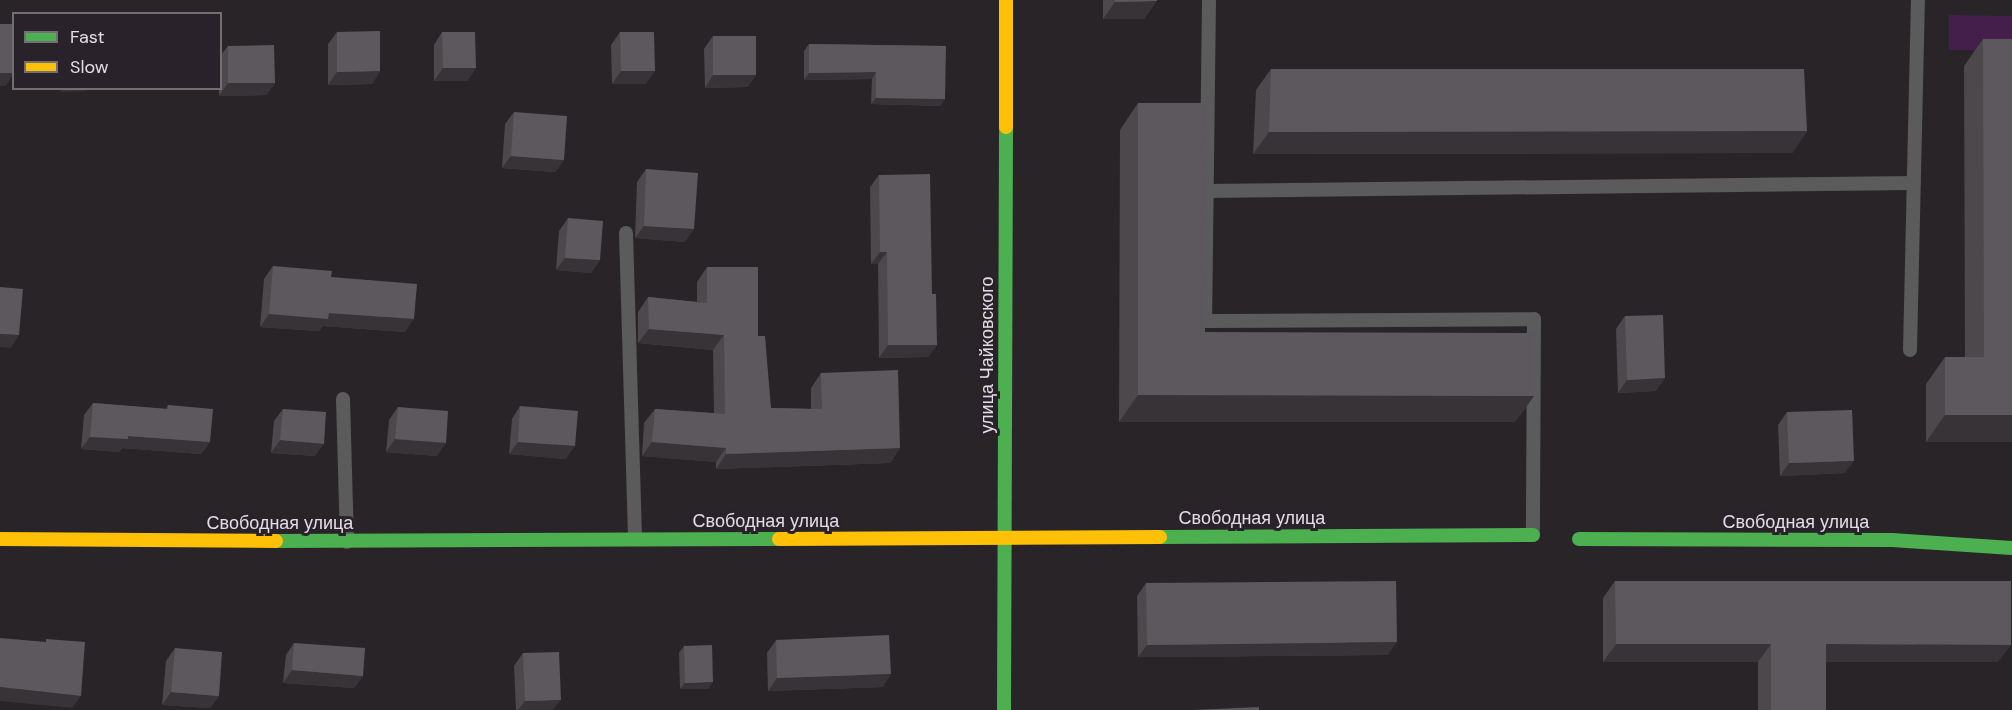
<!DOCTYPE html>
<meta charset="utf-8">
<style>
body{margin:0}
#map{position:relative;width:2012px;height:710px;overflow:hidden;background:#282428;font-family:"DM Sans",sans-serif}
div>[style]{position:absolute}
.green>*{inset:0;background:#451f4b}
.lane>*{height:14px;margin:-7px;padding:0 7px;transform-origin:7px;border-radius:7px;background:#5b5b5b}
.fast>*{height:14px;margin:-7px;padding:0 7px;transform-origin:7px;border-radius:7px;background:#4caf50}
.slow>*{height:14px;margin:-7px;padding:0 7px;transform-origin:7px;border-radius:7px;background:#ffc107}
.wall>*{inset:0;background:#4c484c}
.shaded-wall>*{inset:0;background:#373337}
.building>*{inset:0;background:#5d585d}
span{translate:-50% -50%;white-space:nowrap;text-align:center;line-height:1.15;-webkit-text-stroke:6px #29222a;paint-order:stroke}
.street-label{font-size:18px;color:#e3dee3}
.legend{position:absolute;left:12px;top:12px;width:210px;height:78px;box-sizing:border-box;background:#29222a;border:2px solid #736d74;margin:0;padding:8px 10px;list-style:none;font-size:18px;color:#e3dee3}
.legend li{display:flex;align-items:center;gap:12px;height:30px}
.legend b{width:30px;border:2px solid #736d74}
</style>
<div id="map">
<div class="green">
<i style="clip-path:polygon(1949px 15px,2012px 16px,2012px 51px,1949px 50px)"></i>
</div>
<div class="lane">
<i style="left:1209px;top:0;width:321px;rotate:90.7deg"></i>
<i style="left:1205px;top:321px;width:329px;rotate:-0.3deg"></i>
<i style="left:1534px;top:319px;width:216px;rotate:90.3deg"></i>
<i style="left:1206px;top:191px;width:708px;rotate:-0.65deg"></i>
<i style="left:626px;top:233px;width:306px;rotate:88.3deg"></i>
<i style="left:1910px;top:350px;width:350px;rotate:-88.7deg"></i>
<i style="left:343px;top:399px;width:143px;rotate:88.4deg"></i>
</div>
<div class="fast">
<i style="left:1160px;top:537px;width:373px;rotate:-0.3deg"></i>
<i style="left:1579px;top:539px;width:313px;rotate:0.2deg"></i>
<i style="left:1892px;top:540px;width:120px;rotate:3.8deg"></i>
<i style="left:276px;top:541px;width:503px;rotate:-0.23deg"></i>
<i style="left:1004px;top:710px;width:583px;rotate:-89.8deg"></i>
</div>
<div class="slow">
<i style="left:1006px;top:127px;width:127px;rotate:-90deg"></i>
<i style="left:0;top:539px;width:276px;rotate:0.4deg"></i>
<i style="left:779px;top:539px;width:381px;rotate:-0.3deg"></i>
</div>
<div class="wall">
<i style="clip-path:polygon(1103px 0,1157px 0,1144px 19px,1103px 19px)"></i>
<i style="clip-path:polygon(337px 32px,380px 71px,372px 84px,328px 85px,328px 44px)"></i>
<i style="clip-path:polygon(442px 32px,476px 68px,467px 81px,434px 81px,434px 45px)"></i>
<i style="clip-path:polygon(620px 32px,646px 84px,612px 84px,611px 45px)"></i>
<i style="clip-path:polygon(713px 36px,748px 87px,705px 88px,704px 49px)"></i>
<i style="clip-path:polygon(1983px 39px,2012px 39px,2012px 442px,1926px 442px,1926px 384px,1945px 357px,1965px 357px,1964px 66px)"></i>
<i style="clip-path:polygon(809px 44px,946px 46px,941px 106px,871px 104px,872px 79px,804px 80px,804px 51px)"></i>
<i style="clip-path:polygon(228px 46px,275px 83px,266px 95px,219px 96px,219px 88px,220px 88px,220px 56px)"></i>
<i style="clip-path:polygon(1271px 69px,1807px 131px,1792px 153px,1253px 154px,1256px 90px)"></i>
<i style="clip-path:polygon(1138px 103px,1205px 332px,1534px 396px,1515px 422px,1119px 422px,1120px 130px)"></i>
<i style="clip-path:polygon(514px 112px,564px 160px,555px 172px,502px 168px,505px 124px)"></i>
<i style="clip-path:polygon(646px 169px,685px 242px,635px 238px,637px 182px)"></i>
<i style="clip-path:polygon(879px 175px,932px 294px,937px 345px,928px 357px,879px 358px,878px 264px,871px 264px,870px 187px)"></i>
<i style="clip-path:polygon(568px 218px,600px 260px,591px 273px,556px 270px,559px 231px)"></i>
<i style="clip-path:polygon(273px 266px,331px 277px,405px 332px,323px 326px,319px 331px,260px 327px,264px 279px)"></i>
<i style="clip-path:polygon(707px 267px,758px 336px,771px 408px,811px 409px,811px 388px,821px 373px,900px 448px,890px 463px,716px 469px,716px 462px,642px 456px,644px 423px,655px 409px,714px 413px,713px 350px,638px 343px,638px 312px,648px 297px,697px 302px,697px 282px)"></i>
<i style="clip-path:polygon(1625px 316px,1656px 391px,1618px 393px,1616px 329px)"></i>
<i style="clip-path:polygon(93px 403px,166px 409px,168px 405px,210px 442px,201px 454px,122px 448px,119px 452px,81px 449px,84px 415px)"></i>
<i style="clip-path:polygon(520px 406px,566px 459px,509px 454px,512px 419px)"></i>
<i style="clip-path:polygon(398px 407px,437px 456px,386px 452px,389px 420px)"></i>
<i style="clip-path:polygon(283px 409px,315px 456px,271px 453px,274px 421px)"></i>
<i style="clip-path:polygon(1787px 412px,1845px 473px,1780px 476px,1778px 425px)"></i>
<i style="clip-path:polygon(1615px 581px,1998px 662px,1826px 662px,1826px 710px,1758px 710px,1758px 662px,1603px 662px,1603px 598px)"></i>
<i style="clip-path:polygon(1146px 583px,1388px 655px,1138px 657px,1137px 596px)"></i>
<i style="clip-path:polygon(776px 640px,883px 687px,768px 691px,767px 653px)"></i>
<i style="clip-path:polygon(294px 643px,363px 676px,354px 688px,283px 683px,286px 655px)"></i>
<i style="clip-path:polygon(684px 646px,708px 689px,680px 689px,679px 653px)"></i>
<i style="clip-path:polygon(175px 648px,219px 696px,210px 708px,162px 705px,166px 661px)"></i>
<i style="clip-path:polygon(523px 653px,553px 710px,516px 710px,514px 666px)"></i>
</div>
<div class="shaded-wall">
<i style="clip-path:polygon(1157px 1px,1144px 19px,1103px 19px,1115px 2px)"></i>
<i style="clip-path:polygon(443px 68px,476px 68px,467px 81px,434px 81px)"></i>
<i style="clip-path:polygon(380px 71px,372px 84px,328px 85px,337px 72px)"></i>
<i style="clip-path:polygon(621px 71px,655px 71px,646px 84px,612px 84px)"></i>
<i style="clip-path:polygon(876px 72px,872px 79px,804px 80px,809px 73px)"></i>
<i style="clip-path:polygon(0 73px,14px 73px,6px 86px,0 86px)"></i>
<i style="clip-path:polygon(713px 75px,756px 75px,748px 87px,705px 88px)"></i>
<i style="clip-path:polygon(228px 83px,275px 83px,266px 95px,219px 96px)"></i>
<i style="clip-path:polygon(62px 88px,88px 88px,86px 91px,60px 92px)"></i>
<i style="clip-path:polygon(876px 98px,945px 99px,941px 106px,871px 104px)"></i>
<i style="clip-path:polygon(1807px 131px,1792px 153px,1253px 154px,1269px 132px)"></i>
<i style="clip-path:polygon(511px 156px,564px 160px,555px 172px,502px 168px)"></i>
<i style="clip-path:polygon(644px 226px,694px 229px,685px 242px,635px 238px)"></i>
<i style="clip-path:polygon(880px 252px,887px 252px,878px 264px,871px 264px)"></i>
<i style="clip-path:polygon(565px 258px,600px 260px,591px 273px,556px 270px)"></i>
<i style="clip-path:polygon(329px 313px,414px 319px,405px 332px,323px 326px,319px 331px,260px 327px,269px 314px)"></i>
<i style="clip-path:polygon(649px 329px,724px 335px,713px 350px,638px 343px)"></i>
<i style="clip-path:polygon(0 334px,19px 335px,11px 348px,0 347px)"></i>
<i style="clip-path:polygon(888px 345px,937px 345px,928px 357px,879px 358px)"></i>
<i style="clip-path:polygon(1665px 378px,1656px 391px,1618px 393px,1627px 380px)"></i>
<i style="clip-path:polygon(1138px 395px,1534px 396px,1515px 422px,1119px 422px)"></i>
<i style="clip-path:polygon(1945px 415px,2012px 415px,2012px 442px,1926px 442px)"></i>
<i style="clip-path:polygon(128px 436px,210px 442px,201px 454px,122px 448px,119px 452px,81px 449px,90px 437px)"></i>
<i style="clip-path:polygon(395px 439px,446px 443px,437px 456px,386px 452px)"></i>
<i style="clip-path:polygon(280px 440px,324px 444px,315px 456px,271px 453px)"></i>
<i style="clip-path:polygon(518px 442px,575px 446px,566px 459px,509px 454px)"></i>
<i style="clip-path:polygon(652px 442px,726px 448px,716px 462px,642px 456px)"></i>
<i style="clip-path:polygon(900px 448px,890px 463px,716px 469px,726px 454px)"></i>
<i style="clip-path:polygon(1854px 461px,1845px 473px,1780px 476px,1789px 463px)"></i>
<i style="clip-path:polygon(1397px 642px,1388px 655px,1138px 657px,1147px 645px)"></i>
<i style="clip-path:polygon(1616px 644px,1771px 644px,1758px 662px,1603px 662px)"></i>
<i style="clip-path:polygon(1826px 644px,2011px 645px,1998px 662px,1813px 662px)"></i>
<i style="clip-path:polygon(292px 670px,363px 676px,354px 688px,283px 683px)"></i>
<i style="clip-path:polygon(891px 674px,883px 687px,768px 691px,777px 678px)"></i>
<i style="clip-path:polygon(713px 682px,708px 689px,680px 689px,685px 683px)"></i>
<i style="clip-path:polygon(0 687px,81px 696px,72px 708px,0 701px)"></i>
<i style="clip-path:polygon(171px 692px,219px 696px,210px 708px,162px 705px)"></i>
<i style="clip-path:polygon(561px 700px,553px 710px,518px 710px,525px 701px)"></i>
</div>
<div class="building">
<i style="clip-path:polygon(1115px 0,1157px 0,1157px 1px,1115px 2px)"></i>
<i style="clip-path:polygon(0 24px,14px 24px,14px 73px,0 73px)"></i>
<i style="clip-path:polygon(380px 31px,380px 71px,337px 72px,337px 32px)"></i>
<i style="clip-path:polygon(442px 32px,475px 32px,476px 68px,443px 68px)"></i>
<i style="clip-path:polygon(620px 32px,654px 32px,655px 71px,621px 71px)"></i>
<i style="clip-path:polygon(713px 36px,756px 36px,756px 75px,713px 75px)"></i>
<i style="clip-path:polygon(1983px 39px,2012px 39px,2012px 415px,1945px 415px,1945px 357px,1984px 357px)"></i>
<i style="clip-path:polygon(809px 44px,946px 46px,945px 99px,876px 98px,876px 72px,809px 73px)"></i>
<i style="clip-path:polygon(274px 45px,275px 83px,228px 83px,228px 46px)"></i>
<i style="clip-path:polygon(1271px 69px,1804px 69px,1807px 131px,1269px 132px)"></i>
<i style="clip-path:polygon(1138px 103px,1206px 103px,1205px 332px,1534px 333px,1534px 396px,1138px 395px)"></i>
<i style="clip-path:polygon(514px 112px,567px 116px,564px 160px,511px 156px)"></i>
<i style="clip-path:polygon(646px 169px,698px 173px,694px 229px,644px 226px)"></i>
<i style="clip-path:polygon(930px 174px,932px 294px,936px 294px,937px 345px,888px 345px,887px 252px,880px 252px,879px 175px)"></i>
<i style="clip-path:polygon(568px 218px,603px 221px,600px 260px,565px 258px)"></i>
<i style="clip-path:polygon(273px 266px,332px 271px,331px 277px,417px 284px,414px 319px,329px 313px,328px 319px,269px 314px)"></i>
<i style="clip-path:polygon(707px 267px,758px 267px,758px 336px,765px 336px,771px 408px,822px 409px,821px 373px,898px 370px,900px 448px,726px 454px,726px 448px,652px 442px,655px 409px,725px 414px,724px 335px,649px 329px,648px 297px,707px 303px)"></i>
<i style="clip-path:polygon(0 287px,23px 289px,19px 335px,0 334px)"></i>
<i style="clip-path:polygon(1663px 315px,1665px 378px,1627px 380px,1625px 316px)"></i>
<i style="clip-path:polygon(93px 403px,168px 409px,168px 405px,213px 409px,210px 442px,128px 436px,128px 439px,90px 437px)"></i>
<i style="clip-path:polygon(520px 406px,578px 411px,575px 446px,518px 442px)"></i>
<i style="clip-path:polygon(398px 407px,448px 411px,446px 443px,395px 439px)"></i>
<i style="clip-path:polygon(283px 409px,326px 412px,324px 444px,280px 440px)"></i>
<i style="clip-path:polygon(1852px 410px,1854px 461px,1789px 463px,1787px 412px)"></i>
<i style="clip-path:polygon(1396px 581px,1397px 642px,1147px 645px,1146px 583px)"></i>
<i style="clip-path:polygon(1615px 581px,2011px 581px,2011px 645px,1826px 644px,1826px 710px,1771px 710px,1771px 644px,1616px 644px)"></i>
<i style="clip-path:polygon(889px 635px,891px 674px,777px 678px,776px 640px)"></i>
<i style="clip-path:polygon(0 638px,46px 642px,46px 639px,85px 642px,81px 696px,0 687px)"></i>
<i style="clip-path:polygon(294px 643px,365px 648px,363px 676px,292px 670px)"></i>
<i style="clip-path:polygon(712px 645px,713px 682px,685px 683px,684px 646px)"></i>
<i style="clip-path:polygon(175px 648px,222px 652px,219px 696px,171px 692px)"></i>
<i style="clip-path:polygon(559px 652px,561px 700px,525px 701px,523px 653px)"></i>
<i style="clip-path:polygon(1259px 707px,1259px 710px,1192px 710px)"></i>
</div>
<div class="street-label">
<span style="left:987px;top:355px;rotate:-90deg">улица Чайковского</span>
<span style="left:1252px;top:518px">Свободная улица</span>
<span style="left:766px;top:521px">Свободная улица</span>
<span style="left:1796px;top:522px">Свободная улица</span>
<span style="left:280px;top:523px">Свободная улица</span>
</div>
<ul class="legend">
<li><b style="height:8px;background:#4caf50"></b>Fast</li>
<li><b style="height:8px;background:#ffc107"></b>Slow</li>
</ul>
</div>
